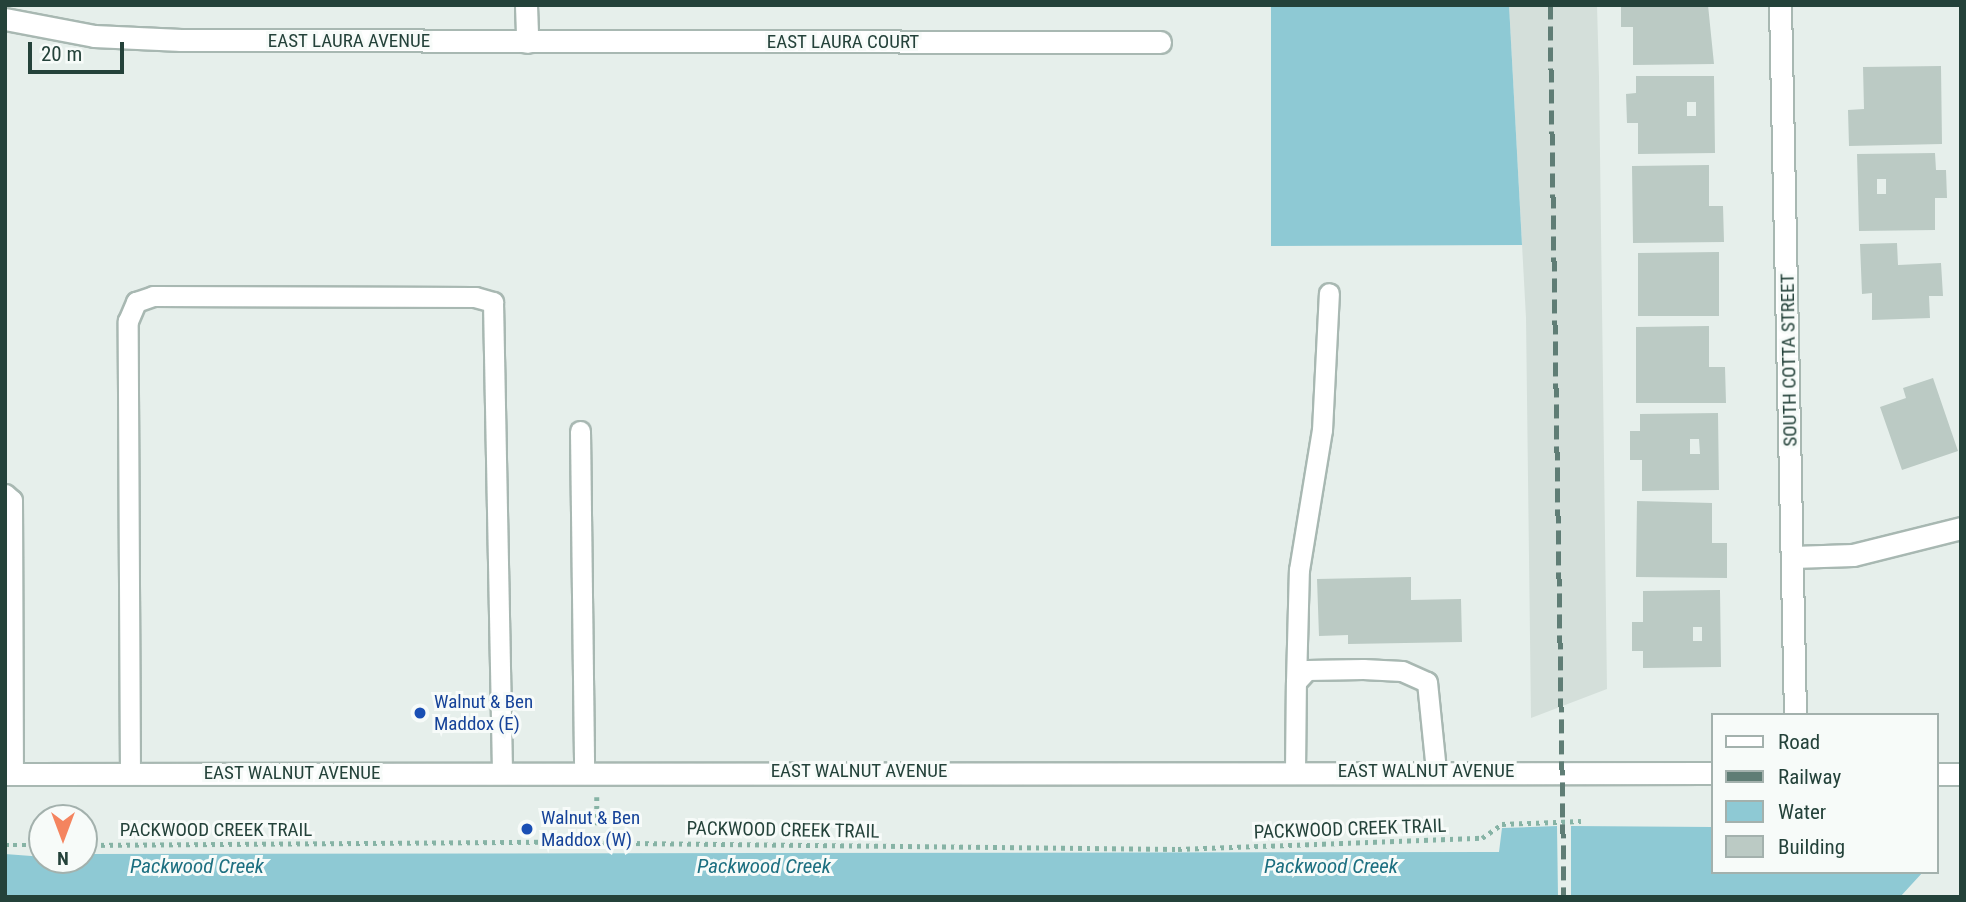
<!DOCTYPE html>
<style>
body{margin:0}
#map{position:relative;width:1966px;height:902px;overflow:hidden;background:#e6efeb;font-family:"Roboto Condensed",sans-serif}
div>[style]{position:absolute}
.built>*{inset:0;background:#d4dfda}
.water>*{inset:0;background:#8ec9d4}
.building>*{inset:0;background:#bbcac4}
.path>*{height:4.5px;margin-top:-2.25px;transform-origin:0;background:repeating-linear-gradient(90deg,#86b3a5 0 3.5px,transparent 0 8.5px)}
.roads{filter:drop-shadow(2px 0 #a8b8b2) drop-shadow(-2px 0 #a8b8b2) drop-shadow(0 2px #a8b8b2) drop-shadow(0 -2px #a8b8b2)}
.service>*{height:19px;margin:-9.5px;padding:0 9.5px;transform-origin:9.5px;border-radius:9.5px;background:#fff}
.minor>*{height:21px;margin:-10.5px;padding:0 10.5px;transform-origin:10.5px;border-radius:10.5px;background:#fff}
.secondary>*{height:21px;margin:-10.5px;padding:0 10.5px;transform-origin:10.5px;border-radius:10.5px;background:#fff}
.rail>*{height:5px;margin-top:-2.5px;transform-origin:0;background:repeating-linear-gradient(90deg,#5f7d75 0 14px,transparent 0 21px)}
.dots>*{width:19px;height:19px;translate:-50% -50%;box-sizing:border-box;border:4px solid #f7fbf9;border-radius:50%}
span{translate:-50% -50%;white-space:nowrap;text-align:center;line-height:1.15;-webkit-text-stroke:6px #f7fbf9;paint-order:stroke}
.street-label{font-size:19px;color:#24423a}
.transit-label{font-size:19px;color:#164399}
.left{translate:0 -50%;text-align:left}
.water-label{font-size:21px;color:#1c6f80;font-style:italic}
.frame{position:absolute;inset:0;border:7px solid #24423a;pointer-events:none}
.legend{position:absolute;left:1711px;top:713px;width:228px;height:161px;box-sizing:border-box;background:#f7fbf9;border:2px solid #a3b1ad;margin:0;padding:9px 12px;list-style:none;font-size:21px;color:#24423a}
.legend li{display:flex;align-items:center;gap:14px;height:35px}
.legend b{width:35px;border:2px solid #a3b1ad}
.north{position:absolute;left:28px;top:804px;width:70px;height:70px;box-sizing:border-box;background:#f7fbf9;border:2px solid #a3b1ad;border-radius:50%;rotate:180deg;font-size:19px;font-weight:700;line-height:28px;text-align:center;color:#24423a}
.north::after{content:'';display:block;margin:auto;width:24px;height:32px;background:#f4845f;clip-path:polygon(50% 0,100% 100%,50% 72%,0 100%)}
.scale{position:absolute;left:28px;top:42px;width:96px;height:32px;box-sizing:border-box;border:4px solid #24423a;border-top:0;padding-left:9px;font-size:21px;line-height:24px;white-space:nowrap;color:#24423a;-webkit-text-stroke:5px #f7fbf9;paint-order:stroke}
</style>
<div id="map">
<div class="built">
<i style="clip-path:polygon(1509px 5px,1597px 5px,1599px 77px,1607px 689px,1531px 718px,1526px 318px)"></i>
</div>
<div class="water">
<i style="clip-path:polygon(1271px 5px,1509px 5px,1522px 245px,1271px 246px)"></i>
<i style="clip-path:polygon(1557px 826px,1558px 897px,5px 897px,5px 854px,84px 860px,84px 854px,1499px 852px,1502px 828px)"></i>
<i style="clip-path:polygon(1571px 826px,1712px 827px,1712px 872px,1923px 872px,1900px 897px,1571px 897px)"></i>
</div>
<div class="building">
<i style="clip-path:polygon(1621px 5px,1708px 5px,1714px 64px,1633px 65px,1633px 27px,1621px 27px)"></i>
<i style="clip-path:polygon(1941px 66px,1942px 144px,1849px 146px,1848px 110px,1864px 109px,1863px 67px)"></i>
<i style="clip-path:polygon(evenodd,1636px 76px,1714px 76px,1715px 153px,1638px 154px,1638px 123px,1627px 123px,1626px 94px,1636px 93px,1636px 76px,1687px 102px,1696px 102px,1696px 116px,1687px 116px,1687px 102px)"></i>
<i style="clip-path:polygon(evenodd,1935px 153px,1936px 170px,1946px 170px,1947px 198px,1935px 198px,1935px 230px,1859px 231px,1857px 154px,1935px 153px,1877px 179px,1886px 179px,1886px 194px,1877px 194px,1877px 179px)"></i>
<i style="clip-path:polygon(1709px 165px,1709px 206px,1723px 206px,1724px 242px,1633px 243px,1632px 166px)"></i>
<i style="clip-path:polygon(1897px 243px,1898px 265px,1941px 263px,1943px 296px,1929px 296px,1930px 318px,1872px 320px,1872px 293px,1862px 294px,1860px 244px)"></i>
<i style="clip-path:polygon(1719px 252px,1719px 316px,1638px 316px,1638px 253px)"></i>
<i style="clip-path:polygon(1709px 326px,1709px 367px,1725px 367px,1726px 403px,1636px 403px,1636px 327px)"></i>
<i style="clip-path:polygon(1933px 378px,1958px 451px,1902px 470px,1880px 407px,1906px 398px,1903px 388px)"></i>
<i style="clip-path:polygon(evenodd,1718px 413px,1719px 490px,1642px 491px,1642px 460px,1630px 460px,1630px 431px,1640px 431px,1640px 414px,1718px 413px,1690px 439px,1699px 439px,1700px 454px,1690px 454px,1690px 439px)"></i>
<i style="clip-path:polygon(1637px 501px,1712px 503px,1712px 543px,1727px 543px,1727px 578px,1636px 577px)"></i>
<i style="clip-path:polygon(1411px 577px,1411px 600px,1461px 599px,1462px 642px,1348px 644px,1348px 635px,1319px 636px,1317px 579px)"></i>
<i style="clip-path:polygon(evenodd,1720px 590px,1721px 667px,1643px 668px,1643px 651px,1632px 651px,1632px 622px,1643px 622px,1643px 591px,1720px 590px,1693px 627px,1702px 627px,1702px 641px,1693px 641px,1693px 627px)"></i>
</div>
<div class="path">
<i style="left:597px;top:797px;width:28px;rotate:90deg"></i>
<i style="left:5px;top:845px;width:37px"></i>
<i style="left:84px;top:845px;width:459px;rotate:-0.4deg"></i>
<i style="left:543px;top:842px;width:635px;rotate:0.63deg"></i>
<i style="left:1178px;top:849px;width:304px;rotate:-2.1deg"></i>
<i style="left:1482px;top:838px;width:24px;rotate:-35deg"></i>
<i style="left:1502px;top:824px;width:79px;rotate:-2.2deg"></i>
</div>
<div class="roads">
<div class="service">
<i style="left:580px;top:431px;width:341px;rotate:89.3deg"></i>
<i style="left:5px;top:494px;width:9px;rotate:41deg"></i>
<i style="left:12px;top:500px;width:274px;rotate:89.8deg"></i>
<i style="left:1296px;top:682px;width:112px;rotate:-88.5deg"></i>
<i style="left:1299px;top:570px;width:142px;rotate:-80.7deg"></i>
<i style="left:1322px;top:430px;width:137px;rotate:-87.1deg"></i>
<i style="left:1295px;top:771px;width:89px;rotate:-89.4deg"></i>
<i style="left:1296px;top:682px;width:16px;rotate:-47deg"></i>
<i style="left:1307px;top:670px;width:56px;rotate:-1deg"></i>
<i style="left:1363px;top:669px;width:39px;rotate:3deg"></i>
<i style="left:1402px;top:671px;width:27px;rotate:24deg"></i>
<i style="left:1427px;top:682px;width:89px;rotate:84.2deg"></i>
<i style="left:130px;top:774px;width:453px;rotate:-90.3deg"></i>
<i style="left:128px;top:321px;width:21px;rotate:-67deg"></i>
<i style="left:136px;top:302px;width:18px;rotate:-19deg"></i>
<i style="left:153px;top:296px;width:322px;rotate:0.2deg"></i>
<i style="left:475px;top:297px;width:19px;rotate:16deg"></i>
<i style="left:493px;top:302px;width:469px;rotate:88.9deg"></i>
</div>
<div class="minor">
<i style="left:526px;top:5px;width:37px;rotate:88deg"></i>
<i style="left:1780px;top:5px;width:710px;rotate:88.79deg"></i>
<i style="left:5px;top:19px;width:91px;rotate:10.8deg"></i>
<i style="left:94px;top:36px;width:87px;rotate:2.6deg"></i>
<i style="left:181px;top:40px;width:979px;rotate:0.12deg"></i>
<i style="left:1793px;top:557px;width:60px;rotate:-1.9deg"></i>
<i style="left:1853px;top:555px;width:111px;rotate:-14deg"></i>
</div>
<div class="secondary">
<i style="left:5px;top:774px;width:1707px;rotate:-0.03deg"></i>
<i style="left:1936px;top:774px;width:25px"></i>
</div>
</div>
<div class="rail">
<i style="left:1550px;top:5px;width:892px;rotate:89.1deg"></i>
</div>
<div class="dots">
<i style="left:420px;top:713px;background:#1a4fb4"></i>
<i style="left:527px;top:829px;background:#1a4fb4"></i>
</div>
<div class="street-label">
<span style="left:349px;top:41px">EAST LAURA AVENUE</span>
<span style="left:843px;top:42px">EAST LAURA COURT</span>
<span style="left:1789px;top:360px;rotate:-91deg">SOUTH COTTA STREET</span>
<span style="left:859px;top:771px">EAST WALNUT AVENUE</span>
<span style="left:1426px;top:771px">EAST WALNUT AVENUE</span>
<span style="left:292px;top:773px">EAST WALNUT AVENUE</span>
<span style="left:1350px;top:829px;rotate:-2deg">PACKWOOD CREEK TRAIL</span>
<span style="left:216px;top:830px">PACKWOOD CREEK TRAIL</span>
<span style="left:783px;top:830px;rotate:1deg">PACKWOOD CREEK TRAIL</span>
</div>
<div class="transit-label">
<span class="left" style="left:434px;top:713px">Walnut &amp; Ben<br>Maddox (E)</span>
<span class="left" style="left:541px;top:829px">Walnut &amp; Ben<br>Maddox (W)</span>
</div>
<div class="water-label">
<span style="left:197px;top:866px">Packwood Creek</span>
<span style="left:764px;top:866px">Packwood Creek</span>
<span style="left:1331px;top:866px">Packwood Creek</span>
</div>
<div class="frame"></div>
<ul class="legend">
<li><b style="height:9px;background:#fff"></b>Road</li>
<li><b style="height:9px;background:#5f7d75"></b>Railway</li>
<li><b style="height:19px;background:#8ec9d4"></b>Water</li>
<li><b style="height:19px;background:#bbcac4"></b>Building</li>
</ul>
<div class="north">N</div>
<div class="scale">20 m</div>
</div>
